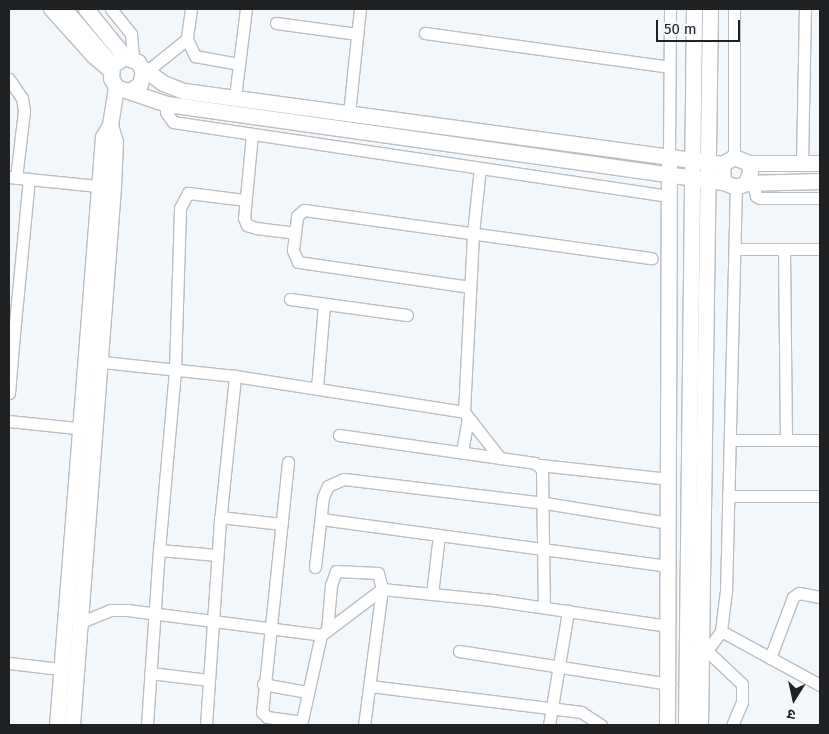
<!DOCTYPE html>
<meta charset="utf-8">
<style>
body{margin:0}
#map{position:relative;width:829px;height:734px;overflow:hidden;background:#f2f7fc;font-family:"Fira Sans","Noto Sans Devanagari",sans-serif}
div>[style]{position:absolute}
.roads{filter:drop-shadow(1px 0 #b9bec3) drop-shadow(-1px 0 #b9bec3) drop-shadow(0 1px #b9bec3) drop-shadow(0 -1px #b9bec3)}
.minor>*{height:11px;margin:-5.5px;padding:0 5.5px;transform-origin:5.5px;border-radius:5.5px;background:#fff}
.tertiary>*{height:15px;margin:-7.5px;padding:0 7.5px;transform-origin:7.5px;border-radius:7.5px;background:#fff}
span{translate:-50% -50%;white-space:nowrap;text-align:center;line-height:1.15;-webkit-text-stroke:4.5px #f2f7fc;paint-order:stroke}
.frame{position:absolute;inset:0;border:10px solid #202123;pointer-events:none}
.north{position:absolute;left:769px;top:674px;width:50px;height:50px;-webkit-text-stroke:4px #f2f7fc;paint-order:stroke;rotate:190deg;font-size:14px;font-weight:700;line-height:20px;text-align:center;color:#202123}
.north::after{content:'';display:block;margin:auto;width:18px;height:22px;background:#202123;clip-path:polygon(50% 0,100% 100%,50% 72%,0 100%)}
.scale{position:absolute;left:656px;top:20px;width:84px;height:22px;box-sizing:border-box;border:2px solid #202123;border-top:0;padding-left:6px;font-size:15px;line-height:18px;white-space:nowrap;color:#202123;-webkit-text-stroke:4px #f2f7fc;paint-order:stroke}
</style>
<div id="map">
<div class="roads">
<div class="minor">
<i style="left:49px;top:9px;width:64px;rotate:48.1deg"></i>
<i style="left:92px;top:57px;width:23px;rotate:40deg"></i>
<i style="left:111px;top:9px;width:32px;rotate:51deg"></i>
<i style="left:131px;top:34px;width:25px;rotate:85deg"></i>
<i style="left:191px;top:9px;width:30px;rotate:98deg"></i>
<i style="left:187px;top:39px;width:19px;rotate:65deg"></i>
<i style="left:195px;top:56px;width:45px;rotate:10.3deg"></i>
<i style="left:276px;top:23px;width:82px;rotate:7.7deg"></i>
<i style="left:425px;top:33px;width:246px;rotate:7.9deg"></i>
<i style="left:147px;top:71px;width:51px;rotate:-38.7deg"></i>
<i style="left:9px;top:79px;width:23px;rotate:56deg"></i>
<i style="left:22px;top:98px;width:13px;rotate:81deg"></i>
<i style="left:24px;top:111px;width:67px;rotate:96.8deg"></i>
<i style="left:235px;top:97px;width:89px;rotate:-82.9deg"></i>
<i style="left:167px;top:104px;width:8px;rotate:97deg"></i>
<i style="left:166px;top:112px;width:12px;rotate:55deg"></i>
<i style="left:173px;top:122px;width:501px;rotate:8.49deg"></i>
<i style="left:349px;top:113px;width:105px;rotate:-84deg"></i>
<i style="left:252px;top:134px;width:84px;rotate:95.4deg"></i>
<i style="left:244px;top:218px;width:8px;rotate:67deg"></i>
<i style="left:247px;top:225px;width:9px;rotate:18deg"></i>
<i style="left:256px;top:228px;width:39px;rotate:7deg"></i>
<i style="left:669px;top:156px;width:147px;rotate:-89.6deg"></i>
<i style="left:734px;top:157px;width:148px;rotate:-90deg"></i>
<i style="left:802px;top:163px;width:154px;rotate:-88.9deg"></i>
<i style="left:9px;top:177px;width:99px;rotate:5.8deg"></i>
<i style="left:753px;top:183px;width:13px;rotate:77deg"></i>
<i style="left:756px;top:196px;width:4px;rotate:27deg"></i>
<i style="left:760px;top:198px;width:60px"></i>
<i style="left:735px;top:249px;width:85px"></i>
<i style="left:784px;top:250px;width:190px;rotate:89.4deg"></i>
<i style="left:470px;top:287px;width:174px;rotate:-171.7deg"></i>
<i style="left:298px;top:262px;width:13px;rotate:-113deg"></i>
<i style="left:293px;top:250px;width:34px;rotate:-83deg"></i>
<i style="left:297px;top:216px;width:9px;rotate:-41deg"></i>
<i style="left:304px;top:210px;width:351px;rotate:7.9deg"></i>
<i style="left:290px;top:299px;width:118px;rotate:7.8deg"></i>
<i style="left:9px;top:334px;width:5px"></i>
<i style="left:14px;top:334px;width:156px;rotate:-84.5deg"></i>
<i style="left:93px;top:361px;width:143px;rotate:6deg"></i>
<i style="left:235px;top:376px;width:232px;rotate:8.9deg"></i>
<i style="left:464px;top:412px;width:58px;rotate:52deg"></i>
<i style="left:500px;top:458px;width:35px;rotate:8deg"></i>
<i style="left:535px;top:463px;width:9px;rotate:41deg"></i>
<i style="left:542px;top:469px;width:138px;rotate:89.2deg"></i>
<i style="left:317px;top:388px;width:84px;rotate:-85.2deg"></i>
<i style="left:9px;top:393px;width:59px;rotate:-85.2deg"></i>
<i style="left:464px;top:412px;width:179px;rotate:-87.1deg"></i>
<i style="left:473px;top:233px;width:65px;rotate:-83.9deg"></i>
<i style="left:9px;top:421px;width:77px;rotate:5.9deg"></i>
<i style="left:339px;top:435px;width:163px;rotate:8.1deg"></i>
<i style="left:730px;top:440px;width:90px"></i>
<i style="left:462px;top:452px;width:35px;rotate:-80deg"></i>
<i style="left:288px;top:462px;width:251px;rotate:95.9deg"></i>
<i style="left:262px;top:712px;width:7px;rotate:45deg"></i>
<i style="left:267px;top:717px;width:34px;rotate:8deg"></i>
<i style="left:540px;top:465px;width:130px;rotate:6.2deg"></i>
<i style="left:728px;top:496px;width:92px"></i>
<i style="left:220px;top:517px;width:62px;rotate:6.4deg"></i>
<i style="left:321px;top:519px;width:349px;rotate:7.7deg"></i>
<i style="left:217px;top:555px;width:58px;rotate:-175.1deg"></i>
<i style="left:159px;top:550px;width:182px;rotate:-84.9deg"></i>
<i style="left:175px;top:369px;width:161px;rotate:-88.2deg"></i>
<i style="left:180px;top:208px;width:17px;rotate:-62deg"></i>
<i style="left:188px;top:193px;width:57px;rotate:7deg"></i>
<i style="left:315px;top:567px;width:70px;rotate:-83.5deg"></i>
<i style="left:323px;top:497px;width:12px;rotate:-66deg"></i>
<i style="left:328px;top:486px;width:17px;rotate:-24deg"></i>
<i style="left:344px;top:479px;width:202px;rotate:6.8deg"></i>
<i style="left:545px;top:503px;width:125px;rotate:9.2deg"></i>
<i style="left:432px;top:594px;width:59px;rotate:-83.2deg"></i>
<i style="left:81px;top:622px;width:31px;rotate:-22deg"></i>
<i style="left:110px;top:610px;width:17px"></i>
<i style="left:127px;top:610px;width:196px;rotate:7.3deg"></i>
<i style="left:321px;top:635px;width:76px;rotate:-37deg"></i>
<i style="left:382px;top:589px;width:111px;rotate:5.7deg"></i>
<i style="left:492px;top:600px;width:178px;rotate:8.4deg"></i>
<i style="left:327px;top:630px;width:45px;rotate:-84.9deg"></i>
<i style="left:331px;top:585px;width:15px;rotate:-70deg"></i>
<i style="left:336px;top:571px;width:42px;rotate:2.7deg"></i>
<i style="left:378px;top:573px;width:16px;rotate:76deg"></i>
<i style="left:382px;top:589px;width:137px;rotate:97.5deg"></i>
<i style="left:721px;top:631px;width:113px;rotate:28.6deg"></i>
<i style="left:701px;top:648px;width:10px;rotate:-17deg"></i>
<i style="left:711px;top:645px;width:17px;rotate:-54deg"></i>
<i style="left:721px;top:631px;width:38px;rotate:-83deg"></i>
<i style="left:726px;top:593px;width:406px;rotate:-88.6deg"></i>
<i style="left:704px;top:648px;width:52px;rotate:43.5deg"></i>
<i style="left:742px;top:684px;width:18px;rotate:90deg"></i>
<i style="left:742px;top:702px;width:25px;rotate:113deg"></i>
<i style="left:459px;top:651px;width:213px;rotate:8.9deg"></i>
<i style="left:770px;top:658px;width:65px;rotate:-69.3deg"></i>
<i style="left:793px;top:597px;width:7px;rotate:-34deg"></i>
<i style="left:799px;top:593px;width:21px;rotate:11deg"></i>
<i style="left:9px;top:663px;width:60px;rotate:6.7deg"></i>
<i style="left:150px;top:673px;width:59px;rotate:6.8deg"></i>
<i style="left:263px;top:684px;width:45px;rotate:10.3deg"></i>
<i style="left:370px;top:686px;width:213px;rotate:7deg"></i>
<i style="left:581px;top:712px;width:24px;rotate:33deg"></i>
<i style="left:147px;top:725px;width:175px;rotate:-86.1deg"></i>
<i style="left:206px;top:725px;width:203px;rotate:-86.1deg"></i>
<i style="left:220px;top:522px;width:147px;rotate:-84.1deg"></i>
<i style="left:301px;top:725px;width:92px;rotate:-77.5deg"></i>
<i style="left:549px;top:725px;width:116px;rotate:-80.5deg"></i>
</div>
<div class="tertiary">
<i style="left:64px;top:9px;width:74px;rotate:49.4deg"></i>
<i style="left:86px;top:9px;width:62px;rotate:50.9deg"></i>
<i style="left:141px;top:67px;width:27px;rotate:36deg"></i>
<i style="left:163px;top:83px;width:22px;rotate:21deg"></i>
<i style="left:184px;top:91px;width:543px;rotate:7.73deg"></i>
<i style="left:131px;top:90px;width:11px;rotate:-34deg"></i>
<i style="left:140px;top:84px;width:12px;rotate:-76deg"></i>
<i style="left:143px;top:72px;width:11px;rotate:-117deg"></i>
<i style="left:138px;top:62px;width:14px;rotate:-159deg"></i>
<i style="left:125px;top:57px;width:15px;rotate:148deg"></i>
<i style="left:112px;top:65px;width:13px;rotate:94deg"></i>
<i style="left:111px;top:78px;width:10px;rotate:61deg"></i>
<i style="left:116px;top:87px;width:54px;rotate:18.4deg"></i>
<i style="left:167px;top:104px;width:561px;rotate:7.99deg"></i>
<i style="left:749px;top:163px;width:9px;rotate:84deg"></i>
<i style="left:750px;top:172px;width:12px;rotate:110deg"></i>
<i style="left:746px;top:183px;width:11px;rotate:158deg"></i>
<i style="left:736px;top:187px;width:14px;rotate:-159deg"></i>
<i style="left:723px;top:182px;width:18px;rotate:-93deg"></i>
<i style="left:722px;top:164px;width:14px;rotate:-30deg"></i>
<i style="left:734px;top:157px;width:16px;rotate:22deg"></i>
<i style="left:749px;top:163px;width:71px"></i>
<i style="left:746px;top:183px;width:74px;rotate:-1.5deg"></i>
<i style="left:57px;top:725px;width:590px;rotate:-85.53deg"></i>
<i style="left:103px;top:137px;width:14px;rotate:-60deg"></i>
<i style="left:110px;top:125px;width:38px;rotate:-81deg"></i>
<i style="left:72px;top:725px;width:540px;rotate:-85.64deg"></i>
<i style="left:113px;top:187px;width:45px;rotate:-87.5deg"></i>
<i style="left:115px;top:142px;width:18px;rotate:-106deg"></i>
<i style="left:667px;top:725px;width:560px;rotate:-89.8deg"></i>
<i style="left:686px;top:725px;width:716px;rotate:-89.36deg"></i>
<i style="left:700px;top:725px;width:716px;rotate:-89.2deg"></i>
</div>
</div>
<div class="frame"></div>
<div class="north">उ</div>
<div class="scale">50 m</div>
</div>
